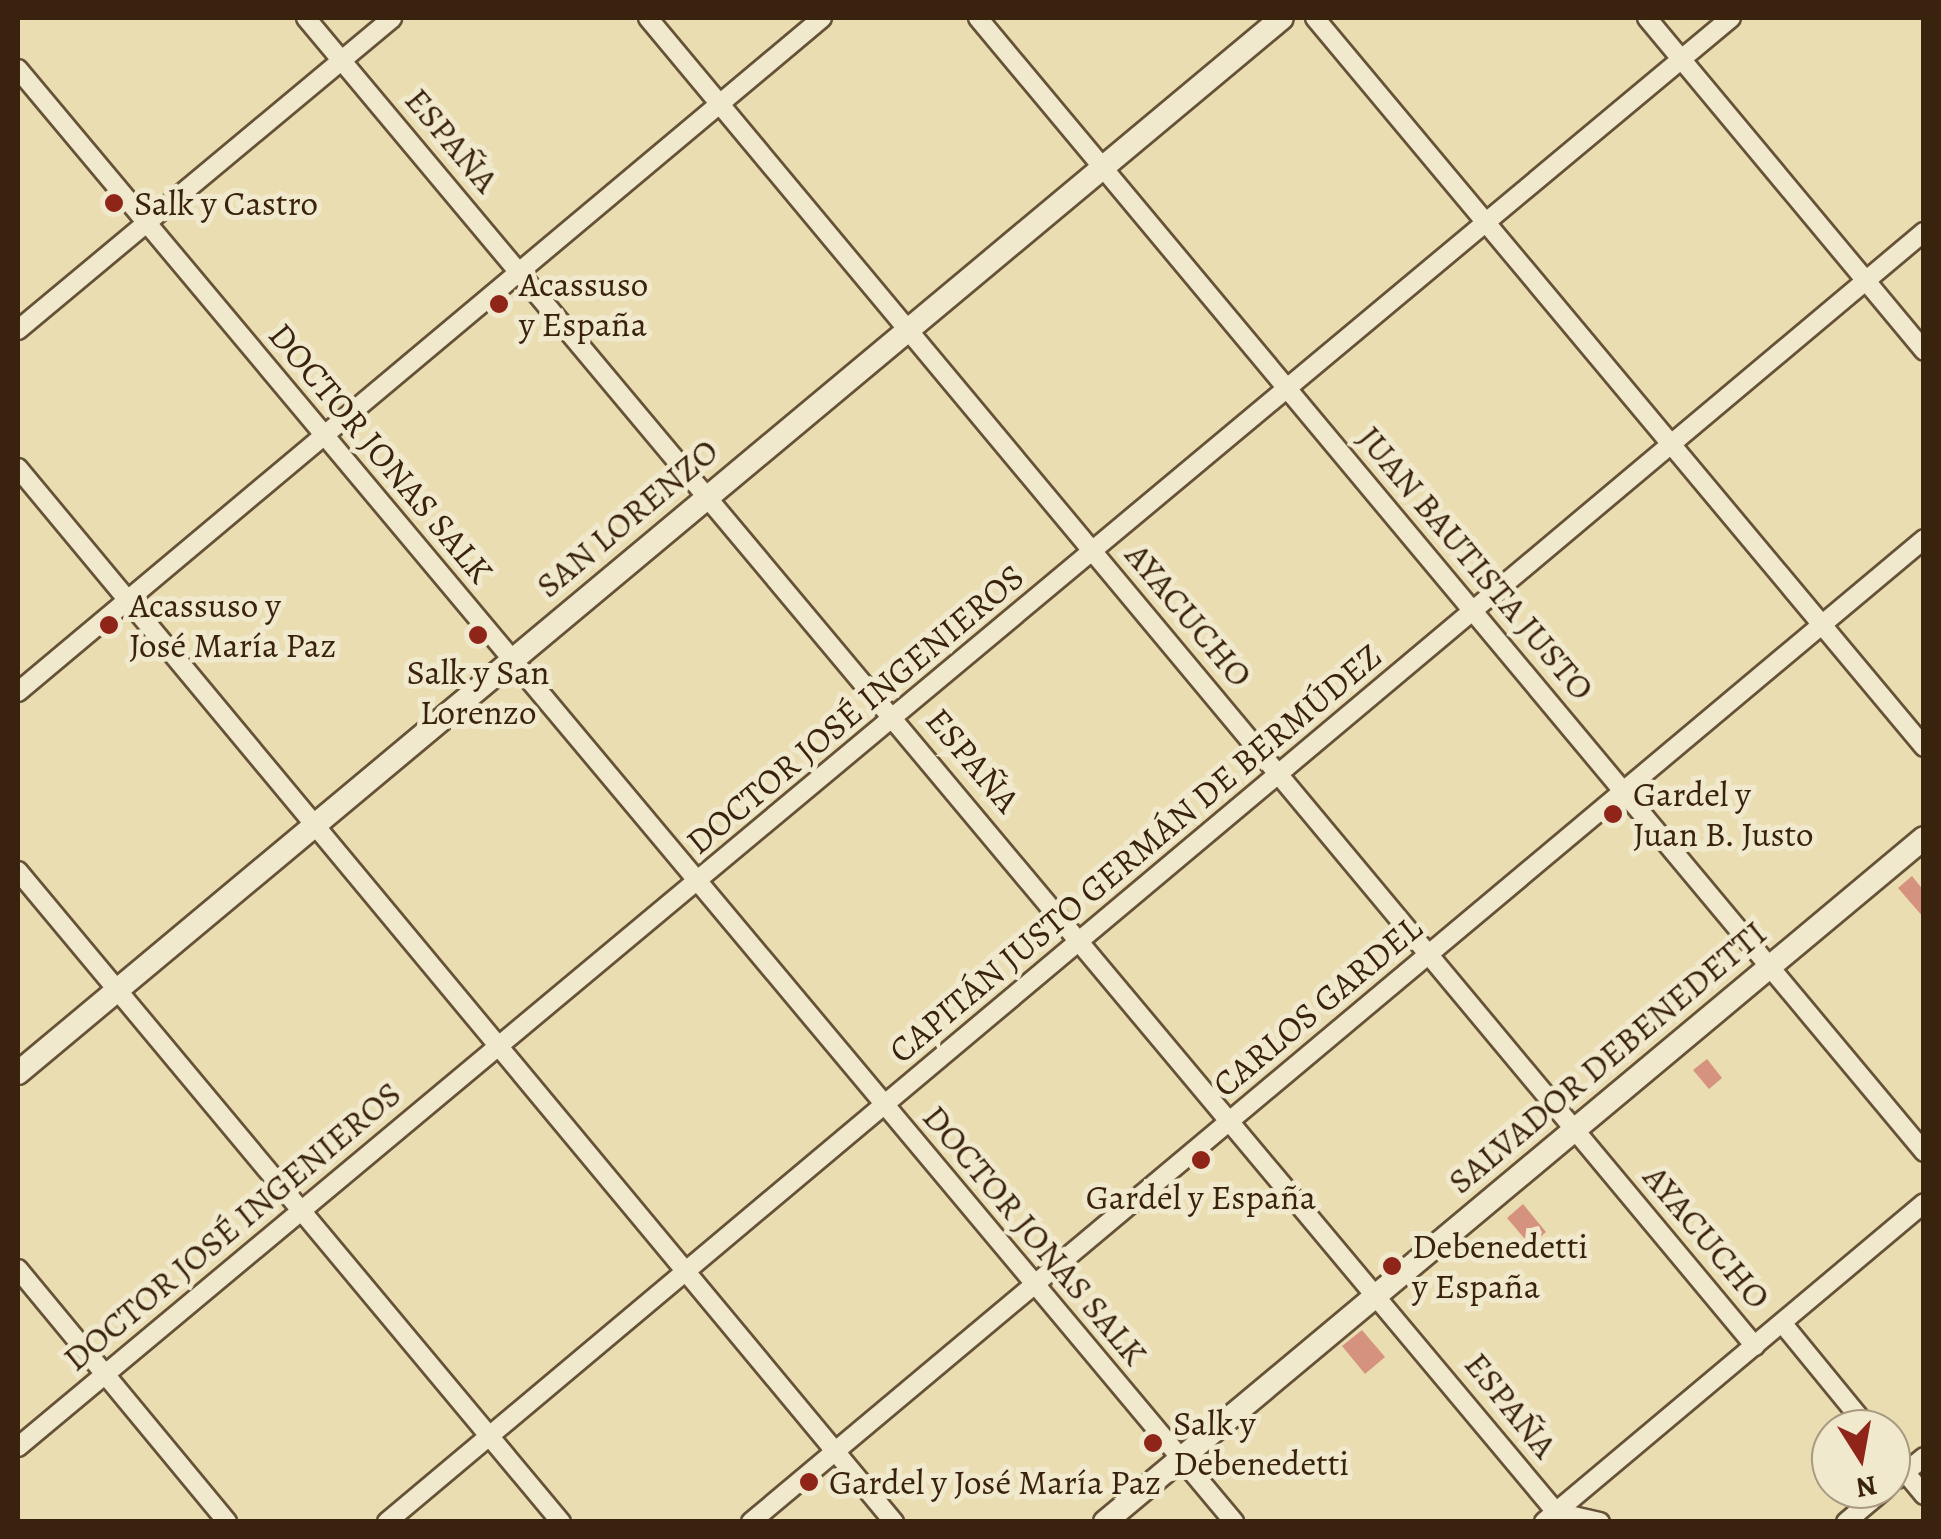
<!DOCTYPE html>
<meta charset="utf-8">
<style>
body{margin:0}
#map{position:relative;width:1941px;height:1539px;overflow:hidden;background:#eaddb2;font-family:Alegreya,serif}
div>[style]{position:absolute}
.building>*{inset:0;background:#d5937f}
.roads{filter:drop-shadow(2px 0 #665237) drop-shadow(-2px 0 #665237) drop-shadow(0 2px #665237) drop-shadow(0 -2px #665237)}
.minor>*{height:18px;margin:-9px;padding:0 9px;transform-origin:9px;border-radius:9px;background:#f1e9cd}
.tertiary>*{height:22px;margin:-11px;padding:0 11px;transform-origin:11px;border-radius:11px;background:#f1e9cd}
.dots>*{width:28px;height:28px;translate:-50% -50%;box-sizing:border-box;border:5px solid #f1e9cd;border-radius:50%}
span{translate:-50% -50%;white-space:nowrap;text-align:center;line-height:1.15;-webkit-text-stroke:10px #f1e9cd;paint-order:stroke}
.street-label{font-size:35px;color:#3a230e}
.poi-label{font-size:35px;color:#3a230e}
.left{translate:0 -50%;text-align:left}
.frame{position:absolute;inset:0;border:20px solid #3a230e;pointer-events:none}
.north{position:absolute;left:1811px;top:1409px;width:100px;height:100px;box-sizing:border-box;background:#f1e9cd;border:2px solid #a89a81;border-radius:50%;rotate:169deg;font-size:28px;font-weight:700;line-height:40px;text-align:center;color:#3a230e}
.north::after{content:'';display:block;margin:auto;width:35px;height:45px;background:#8f2418;clip-path:polygon(50% 0,100% 100%,50% 72%,0 100%)}
</style>
<div id="map">
<div class="building">
<i style="clip-path:polygon(1912px 876px,1924px 891px,1924px 918px,1898px 888px)"></i>
<i style="clip-path:polygon(1707px 1059px,1722px 1078px,1709px 1089px,1693px 1070px)"></i>
<i style="clip-path:polygon(1523px 1204px,1546px 1232px,1530px 1245px,1507px 1218px)"></i>
<i style="clip-path:polygon(1362px 1330px,1385px 1357px,1365px 1374px,1342px 1346px)"></i>
</div>
<div class="roads">
<div class="minor">
<i style="left:306px;top:18px;width:1948px;rotate:50.08deg"></i>
<i style="left:1556px;top:1512px;width:45px;rotate:12.8deg"></i>
<i style="left:648px;top:18px;width:1729px;rotate:50.19deg"></i>
<i style="left:978px;top:18px;width:1477px;rotate:50.16deg"></i>
<i style="left:1315px;top:18px;width:950px;rotate:50.12deg"></i>
<i style="left:1647px;top:18px;width:433px;rotate:50.2deg"></i>
<i style="left:18px;top:69px;width:1895px;rotate:50.07deg"></i>
<i style="left:18px;top:330px;width:487px;rotate:-39.8deg"></i>
<i style="left:18px;top:468px;width:1371px;rotate:50.27deg"></i>
<i style="left:18px;top:692px;width:1049px;rotate:-39.97deg"></i>
<i style="left:18px;top:871px;width:848px;rotate:50.17deg"></i>
<i style="left:18px;top:1269px;width:328px;rotate:50.4deg"></i>
<i style="left:1783px;top:1324px;width:136px;rotate:50.7deg"></i>
<i style="left:18px;top:1447px;width:2231px;rotate:-39.84deg"></i>
<i style="left:1891px;top:1455px;width:52px;rotate:50.5deg"></i>
<i style="left:1897px;top:1479px;width:35px;rotate:-39deg"></i>
<i style="left:387px;top:1522px;width:2007px;rotate:-40.01deg"></i>
<i style="left:751px;top:1522px;width:1530px;rotate:-39.96deg"></i>
<i style="left:1544px;top:1522px;width:496px;rotate:-40deg"></i>
<i style="left:1846px;top:1522px;width:51px;rotate:-40.2deg"></i>
</div>
<div class="tertiary">
<i style="left:18px;top:1073px;width:1646px;rotate:-39.85deg"></i>
<i style="left:1105px;top:1522px;width:1067px;rotate:-39.87deg"></i>
</div>
</div>
<div class="dots">
<i style="left:114px;top:203px;background:#8f2418"></i>
<i style="left:499px;top:304px;background:#8f2418"></i>
<i style="left:109px;top:625px;background:#8f2418"></i>
<i style="left:478px;top:635px;background:#8f2418"></i>
<i style="left:1613px;top:814px;background:#8f2418"></i>
<i style="left:1201px;top:1160px;background:#8f2418"></i>
<i style="left:1392px;top:1266px;background:#8f2418"></i>
<i style="left:1153px;top:1443px;background:#8f2418"></i>
<i style="left:809px;top:1482px;background:#8f2418"></i>
</div>
<div class="street-label">
<span style="left:452px;top:140px;rotate:50deg">ESPAÑA</span>
<span style="left:381px;top:453px;rotate:50deg">DOCTOR JONAS SALK</span>
<span style="left:627px;top:518px;rotate:-40deg">SAN LORENZO</span>
<span style="left:1476px;top:563px;rotate:50deg">JUAN BAUTISTA JUSTO</span>
<span style="left:1189px;top:615px;rotate:50deg">AYACUCHO</span>
<span style="left:855px;top:709px;rotate:-40deg">DOCTOR JOSÉ INGENIEROS</span>
<span style="left:973px;top:760px;rotate:50deg">ESPAÑA</span>
<span style="left:1135px;top:853px;rotate:-40deg">CAPITÁN JUSTO GERMÁN DE BERMÚDEZ</span>
<span style="left:1317px;top:1006px;rotate:-40deg">CARLOS GARDEL</span>
<span style="left:1607px;top:1057px;rotate:-40deg">SALVADOR DEBENEDETTI</span>
<span style="left:232px;top:1226px;rotate:-40deg">DOCTOR JOSÉ INGENIEROS</span>
<span style="left:1035px;top:1235px;rotate:50deg">DOCTOR JONAS SALK</span>
<span style="left:1707px;top:1237px;rotate:50deg">AYACUCHO</span>
<span style="left:1511px;top:1405px;rotate:51deg">ESPAÑA</span>
</div>
<div class="poi-label">
<span class="left" style="left:134px;top:203px">Salk y Castro</span>
<span class="left" style="left:519px;top:304px">Acassuso<br>y España</span>
<span class="left" style="left:129px;top:625px">Acassuso y<br>José María Paz</span>
<span style="left:478px;top:692px">Salk y San<br>Lorenzo</span>
<span class="left" style="left:1633px;top:814px">Gardel y<br>Juan B. Justo</span>
<span style="left:1201px;top:1197px">Gardel y España</span>
<span class="left" style="left:1412px;top:1266px">Debenedetti<br>y España</span>
<span class="left" style="left:1173px;top:1443px">Salk y<br>Debenedetti</span>
<span class="left" style="left:829px;top:1482px">Gardel y José María Paz</span>
</div>
<div class="frame"></div>
<div class="north">N</div>
</div>
